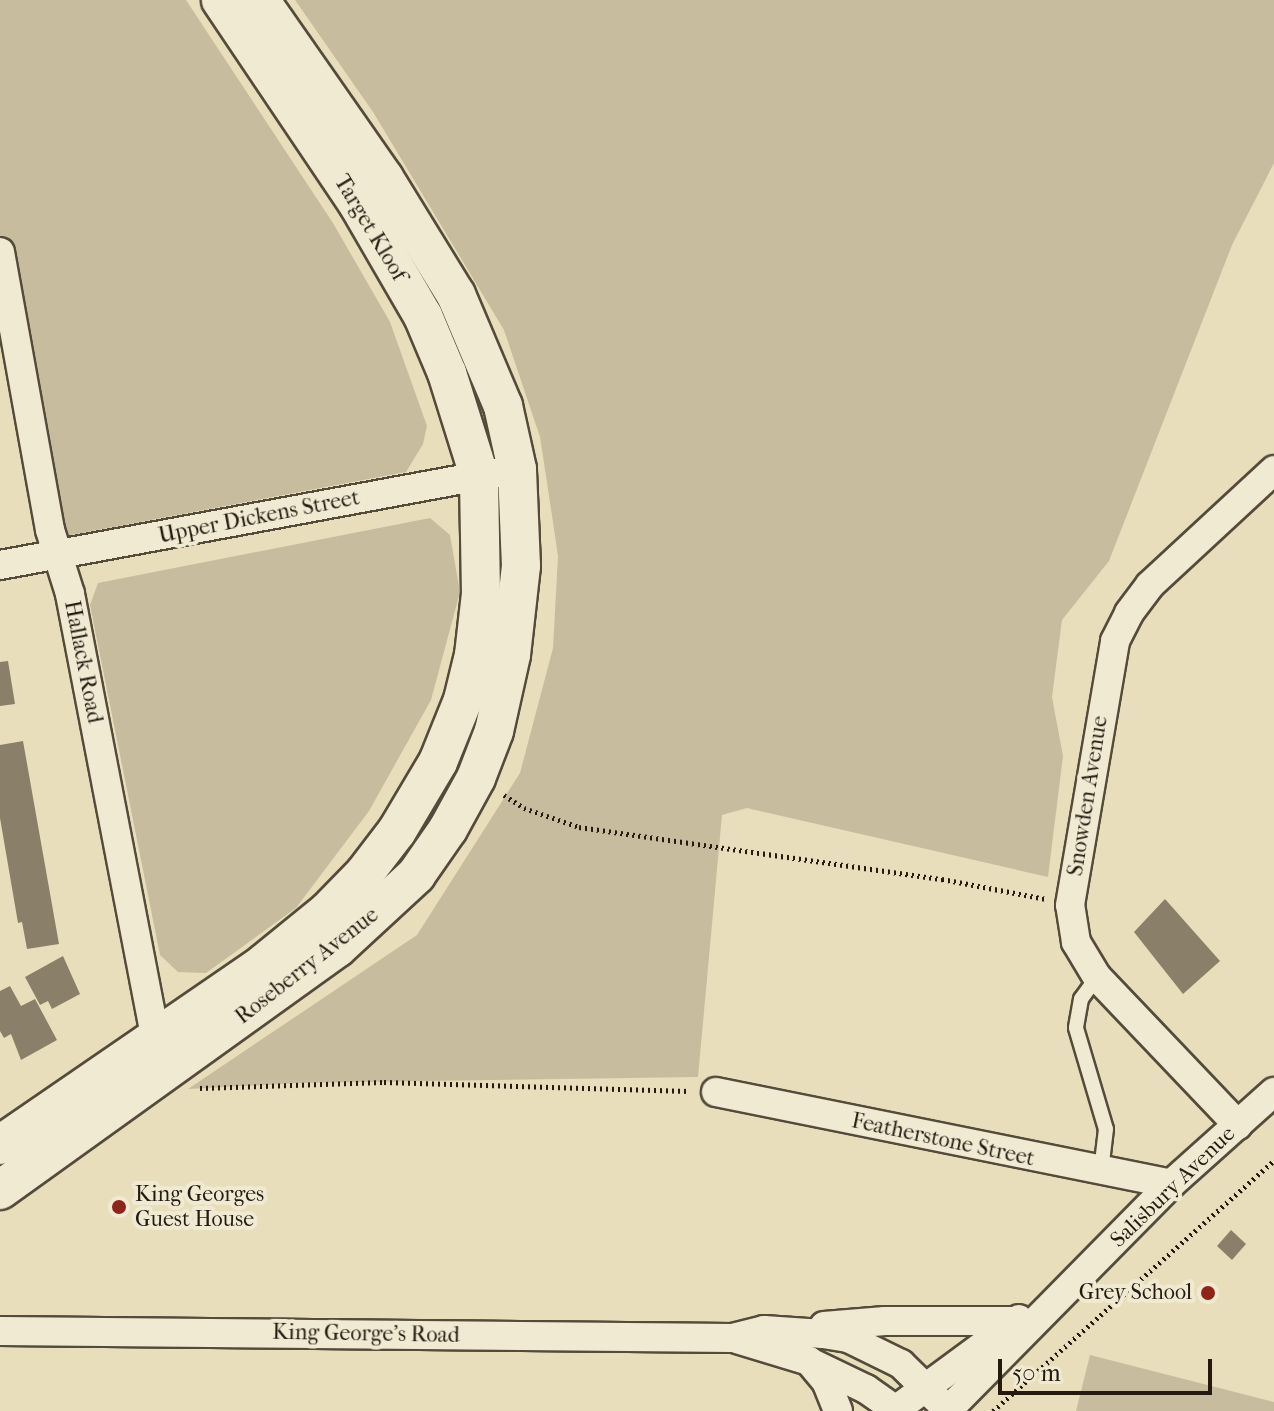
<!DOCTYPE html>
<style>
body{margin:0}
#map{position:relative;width:1274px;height:1411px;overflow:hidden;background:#e8debb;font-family:"IM FELL French Canon",serif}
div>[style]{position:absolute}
.green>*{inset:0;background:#c7bd9e}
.building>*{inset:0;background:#8a8069}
.path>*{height:5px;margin-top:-2.5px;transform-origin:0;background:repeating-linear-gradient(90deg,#241a10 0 2px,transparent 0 6px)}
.roads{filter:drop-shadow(2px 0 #554b3b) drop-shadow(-2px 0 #554b3b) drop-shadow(0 2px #554b3b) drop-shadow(0 -2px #554b3b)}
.lane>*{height:14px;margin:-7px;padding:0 7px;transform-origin:7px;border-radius:7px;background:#f0ead3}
.street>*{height:28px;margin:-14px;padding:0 14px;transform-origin:14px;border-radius:14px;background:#f0ead3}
.secondary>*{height:38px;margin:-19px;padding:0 19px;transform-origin:19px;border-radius:19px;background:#f0ead3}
.dots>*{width:22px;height:22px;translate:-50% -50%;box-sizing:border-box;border:4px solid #f0ead3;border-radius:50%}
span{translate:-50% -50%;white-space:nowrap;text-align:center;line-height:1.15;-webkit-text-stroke:8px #f0ead3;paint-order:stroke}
.street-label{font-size:22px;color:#241a10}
.poi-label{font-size:22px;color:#241a10}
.left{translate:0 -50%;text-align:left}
.right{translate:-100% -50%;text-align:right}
.scale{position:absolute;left:998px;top:1359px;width:214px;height:36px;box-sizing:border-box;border:4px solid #241a10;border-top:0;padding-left:10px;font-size:24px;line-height:28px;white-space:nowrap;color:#241a10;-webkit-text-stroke:6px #f0ead3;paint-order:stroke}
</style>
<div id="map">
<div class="green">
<i style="clip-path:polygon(0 0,186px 0,333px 223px,390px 322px,427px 426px,423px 444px,406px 472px,71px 535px,50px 530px,0 252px)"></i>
<i style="clip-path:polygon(295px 0,1274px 0,1274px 163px,1232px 245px,1109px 561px,1062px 620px,1052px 697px,1063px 756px,1048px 877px,747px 808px,722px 815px,698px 1077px,299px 1083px,188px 1089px,417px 935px,520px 773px,553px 648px,558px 556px,551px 509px,540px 437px,504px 330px,373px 112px)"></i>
<i style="clip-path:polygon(430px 518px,450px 535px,460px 592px,431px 700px,369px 811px,296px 908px,206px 973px,178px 972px,160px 955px,90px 605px,98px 583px)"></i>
<i style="clip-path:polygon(1090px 1355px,1274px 1402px,1274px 1411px,1076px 1411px)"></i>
</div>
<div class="building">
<i style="clip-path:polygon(8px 661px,15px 704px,0 706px,0 662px)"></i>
<i style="clip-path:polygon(23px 741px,59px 944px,27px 949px,22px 922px,18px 923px,0 818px,0 745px)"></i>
<i style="clip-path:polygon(1165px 899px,1220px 961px,1183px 994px,1134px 932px)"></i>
<i style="clip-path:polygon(63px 956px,80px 994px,52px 1009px,48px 1001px,40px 1005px,25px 977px)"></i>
<i style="clip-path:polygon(10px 986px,21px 1006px,35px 999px,57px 1040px,21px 1060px,11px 1034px,4px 1038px,0 1031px,0 991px)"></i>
<i style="clip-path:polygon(1231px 1230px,1246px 1244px,1232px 1260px,1217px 1246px)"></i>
</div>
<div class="path">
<i style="left:504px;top:795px;width:24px;rotate:33deg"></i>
<i style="left:524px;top:808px;width:58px;rotate:19.1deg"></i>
<i style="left:579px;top:827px;width:367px;rotate:8.2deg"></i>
<i style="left:942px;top:879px;width:106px;rotate:10.9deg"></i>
<i style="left:200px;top:1088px;width:184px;rotate:-1.9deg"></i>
<i style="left:384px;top:1082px;width:305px;rotate:1.7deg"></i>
<i style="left:993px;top:1411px;width:376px;rotate:-41.7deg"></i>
</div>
<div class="roads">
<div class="lane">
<i style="left:1097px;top:977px;width:27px;rotate:126deg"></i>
<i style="left:1081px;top:999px;width:29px;rotate:100deg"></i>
<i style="left:1076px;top:1028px;width:105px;rotate:73.5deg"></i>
<i style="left:1106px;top:1129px;width:42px;rotate:96.8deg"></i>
</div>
<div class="street">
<i style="left:0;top:252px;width:282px;rotate:79.8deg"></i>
<i style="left:50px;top:530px;width:67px;rotate:72.6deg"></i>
<i style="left:70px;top:594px;width:470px;rotate:79.1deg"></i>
<i style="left:0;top:565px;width:526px;rotate:-10.52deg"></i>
<i style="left:716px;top:1092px;width:464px;rotate:11.4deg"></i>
<i style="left:1238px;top:1125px;width:204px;rotate:-133.6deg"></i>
<i style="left:1097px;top:977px;width:41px;rotate:-121deg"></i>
<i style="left:1076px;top:942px;width:37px;rotate:-99deg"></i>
<i style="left:1070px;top:905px;width:268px;rotate:-80.3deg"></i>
<i style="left:1115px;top:641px;width:31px;rotate:-63deg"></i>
<i style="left:1129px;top:613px;width:35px;rotate:-53deg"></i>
<i style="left:1150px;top:585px;width:169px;rotate:-42.8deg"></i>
<i style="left:824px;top:1326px;width:61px;rotate:-4.7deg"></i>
<i style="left:885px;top:1321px;width:129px"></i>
<i style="left:0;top:1331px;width:732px;rotate:0.55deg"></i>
<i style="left:732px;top:1338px;width:33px;rotate:-14deg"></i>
<i style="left:764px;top:1330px;width:59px;rotate:3.9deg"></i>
<i style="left:823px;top:1334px;width:25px;rotate:9deg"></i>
<i style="left:848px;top:1338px;width:59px;rotate:26.1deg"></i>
<i style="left:901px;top:1364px;width:66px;rotate:44.4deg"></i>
<i style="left:737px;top:1339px;width:75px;rotate:17deg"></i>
<i style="left:809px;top:1361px;width:26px;rotate:50deg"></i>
<i style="left:826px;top:1381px;width:32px;rotate:68deg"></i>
<i style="left:812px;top:1363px;width:60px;rotate:25.7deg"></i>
<i style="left:866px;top:1389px;width:39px;rotate:35deg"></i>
<i style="left:894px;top:1411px;width:155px;rotate:-36.4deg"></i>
<i style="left:947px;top:1411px;width:319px;rotate:-45.4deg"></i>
<i style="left:1171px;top:1184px;width:138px;rotate:-41.8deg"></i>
</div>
<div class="secondary">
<i style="left:0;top:1145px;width:319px;rotate:-34.5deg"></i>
<i style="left:263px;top:964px;width:84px;rotate:-39.2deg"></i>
<i style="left:328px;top:911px;width:52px;rotate:-45.8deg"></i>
<i style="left:364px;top:874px;width:54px;rotate:-52.5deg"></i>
<i style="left:397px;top:831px;width:80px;rotate:-59.3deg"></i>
<i style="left:438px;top:762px;width:67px;rotate:-68deg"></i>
<i style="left:463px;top:700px;width:46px;rotate:-76.3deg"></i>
<i style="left:474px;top:655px;width:61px;rotate:-83.5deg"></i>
<i style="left:481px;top:594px;width:119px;rotate:-91deg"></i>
<i style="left:479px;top:475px;width:107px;rotate:-107.4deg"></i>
<i style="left:447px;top:373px;width:62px;rotate:-112.8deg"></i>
<i style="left:423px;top:316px;width:129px;rotate:-120.1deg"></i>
<i style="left:358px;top:204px;width:246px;rotate:-123.9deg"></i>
<i style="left:0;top:1190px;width:415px;rotate:-35.7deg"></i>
<i style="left:337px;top:948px;width:108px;rotate:-42.7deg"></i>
<i style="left:416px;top:875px;width:56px;rotate:-55.2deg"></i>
<i style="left:448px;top:829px;width:58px;rotate:-61.2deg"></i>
<i style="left:476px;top:778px;width:50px;rotate:-69deg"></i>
<i style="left:494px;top:731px;width:78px;rotate:-77.4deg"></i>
<i style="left:511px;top:655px;width:90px;rotate:-83.6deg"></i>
<i style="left:521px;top:566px;width:97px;rotate:-92.4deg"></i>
<i style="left:517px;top:469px;width:65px;rotate:-102.5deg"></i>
<i style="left:503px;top:406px;width:121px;rotate:-112.9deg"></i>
<i style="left:456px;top:295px;width:137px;rotate:-121.6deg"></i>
<i style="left:384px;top:178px;width:217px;rotate:-124.9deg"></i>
</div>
</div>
<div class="dots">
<i style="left:119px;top:1207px;background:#8f2418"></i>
<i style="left:1208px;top:1293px;background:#8f2418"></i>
</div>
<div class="street-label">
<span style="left:370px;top:228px;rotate:59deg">Target Kloof</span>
<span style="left:259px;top:517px;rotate:-11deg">Upper Dickens Street</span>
<span style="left:83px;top:662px;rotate:79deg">Hallack Road</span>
<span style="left:1088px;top:796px;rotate:-81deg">Snowden Avenue</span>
<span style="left:307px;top:966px;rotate:-38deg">Roseberry Avenue</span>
<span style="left:943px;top:1140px;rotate:12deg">Featherstone Street</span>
<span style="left:1173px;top:1187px;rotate:-44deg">Salisbury Avenue</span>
<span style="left:366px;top:1334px;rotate:1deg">King George's Road</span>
</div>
<div class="poi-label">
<span class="left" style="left:135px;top:1207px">King Georges<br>Guest House</span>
<span class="right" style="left:1192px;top:1293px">Grey School</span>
</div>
<div class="scale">50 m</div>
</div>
